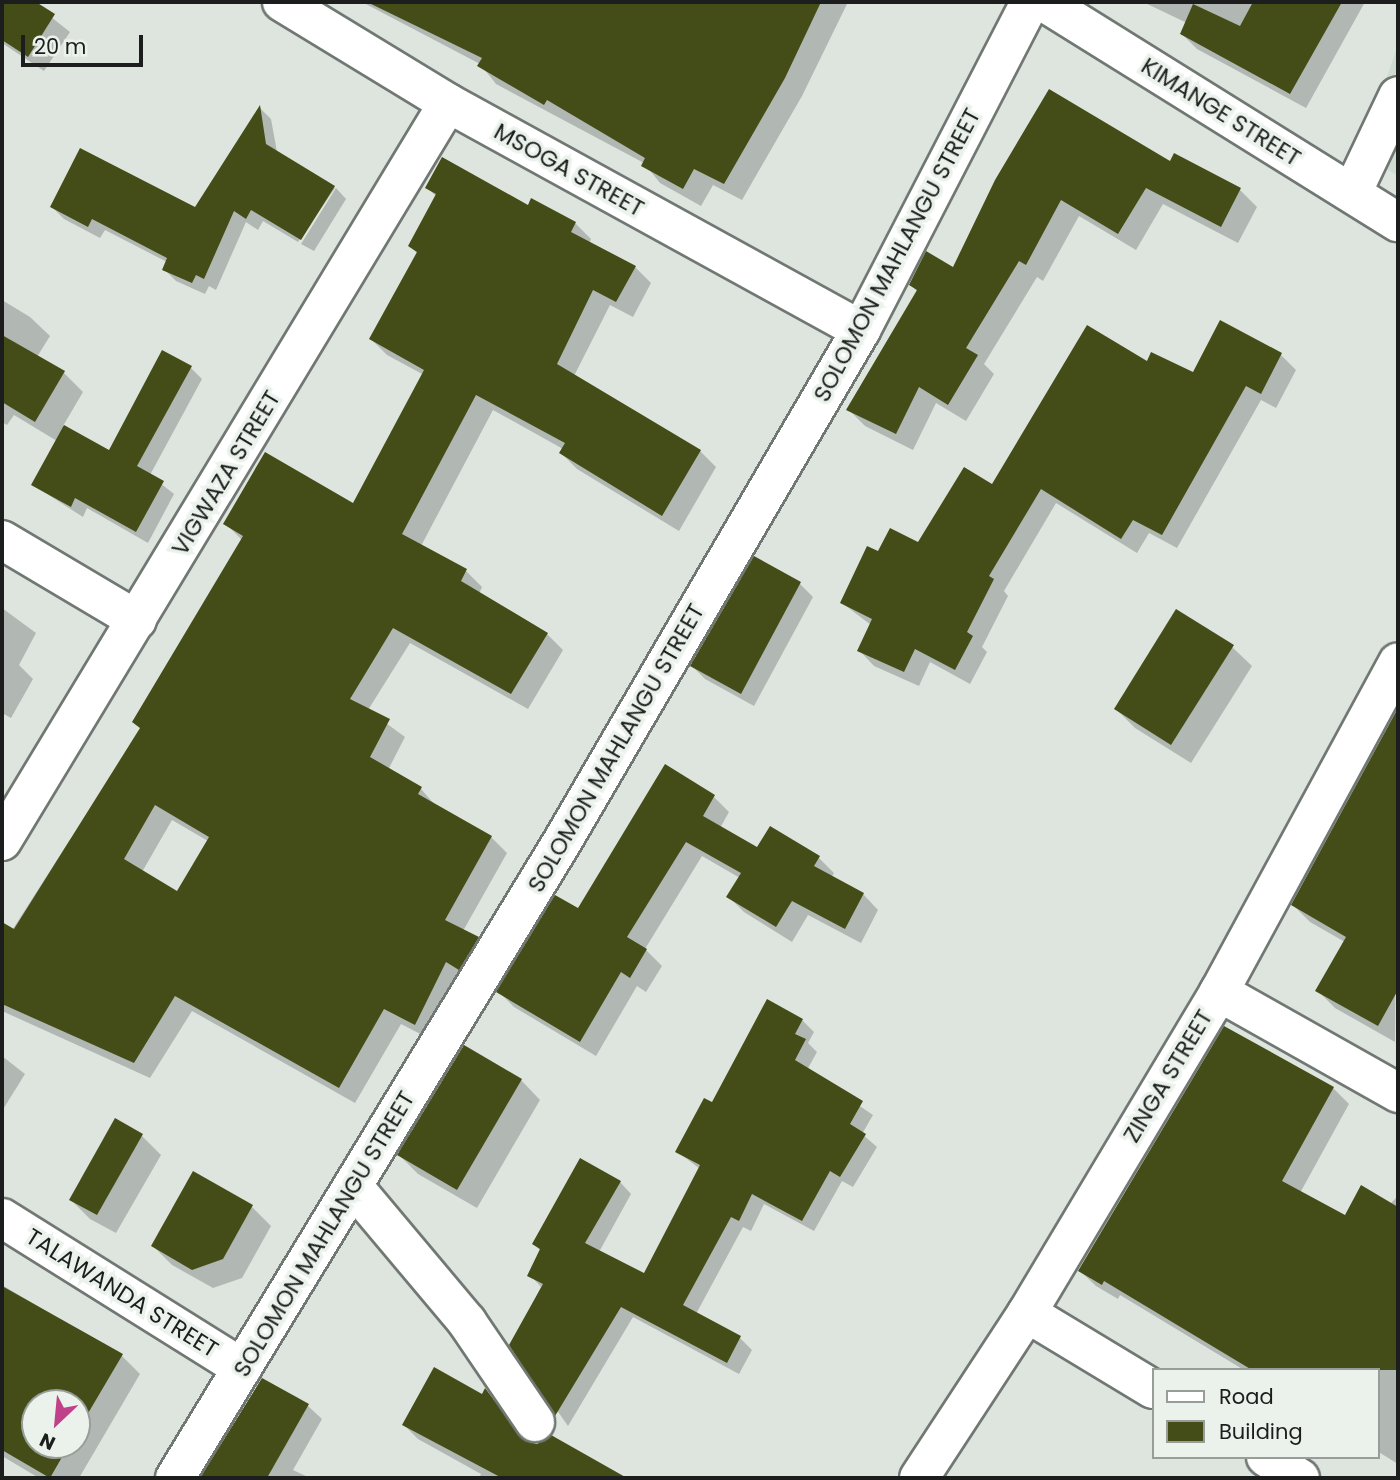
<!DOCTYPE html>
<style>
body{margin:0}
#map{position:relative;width:1400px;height:1480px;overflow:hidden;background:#dee5df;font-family:Poppins,sans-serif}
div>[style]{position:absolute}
.built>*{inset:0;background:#cedcd1}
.shadow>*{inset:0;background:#0003}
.building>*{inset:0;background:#444d17}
.roads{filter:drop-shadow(2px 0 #717873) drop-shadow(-2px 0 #717873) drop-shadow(0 2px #717873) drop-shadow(0 -2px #717873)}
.minor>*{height:38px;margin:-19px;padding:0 19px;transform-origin:19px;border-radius:19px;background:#fff}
span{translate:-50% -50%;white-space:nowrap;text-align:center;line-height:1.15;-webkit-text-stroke:7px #ebf2ec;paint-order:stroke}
.street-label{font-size:23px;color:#1b1e1c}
.frame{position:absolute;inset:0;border:4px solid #1b1e1c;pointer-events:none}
.legend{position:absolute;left:1152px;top:1368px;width:228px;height:91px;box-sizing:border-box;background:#ebf2ec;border:2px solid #989d99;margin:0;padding:9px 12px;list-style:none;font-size:21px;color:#1b1e1c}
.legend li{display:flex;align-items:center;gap:14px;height:35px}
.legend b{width:35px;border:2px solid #989d99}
.north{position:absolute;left:21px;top:1389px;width:70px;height:70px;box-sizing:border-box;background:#ebf2ec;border:2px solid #989d99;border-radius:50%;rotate:206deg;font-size:19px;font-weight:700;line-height:28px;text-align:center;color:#1b1e1c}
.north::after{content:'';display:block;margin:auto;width:24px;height:32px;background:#c0408a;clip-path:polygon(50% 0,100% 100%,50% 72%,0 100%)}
.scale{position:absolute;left:21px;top:35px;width:122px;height:32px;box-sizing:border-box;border:4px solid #1b1e1c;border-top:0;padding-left:9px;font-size:21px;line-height:24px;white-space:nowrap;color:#1b1e1c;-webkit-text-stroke:5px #ebf2ec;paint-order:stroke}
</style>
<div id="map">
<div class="built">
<i style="clip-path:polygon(1398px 45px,1398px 176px,1360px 154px)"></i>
</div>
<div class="shadow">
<i style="clip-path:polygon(2px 2px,32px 2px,70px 32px,44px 71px,2px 43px)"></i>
<i style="clip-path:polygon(362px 2px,848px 2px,802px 96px,742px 200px,713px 185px,701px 206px,660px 183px,644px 163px,496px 84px,480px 64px)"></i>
<i style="clip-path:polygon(1143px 2px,1365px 2px,1306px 108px,1197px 49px,1182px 34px,1187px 23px)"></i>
<i style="clip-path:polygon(260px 108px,271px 119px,277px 152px,335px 188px,298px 242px,263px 221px,258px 230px,246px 222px,216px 290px,209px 286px,205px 294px,176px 281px,164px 269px,167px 262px,105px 230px,100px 238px,64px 219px,52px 207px,196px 210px)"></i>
<i style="clip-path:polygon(1171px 163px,1240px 190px,1257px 207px,1238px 243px,1163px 204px,1136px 250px,1079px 216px,1043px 281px,1037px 277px,984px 364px,994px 374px,966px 421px,936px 403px,913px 450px,865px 426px,848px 409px,918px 292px,911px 285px,954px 270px,996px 181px)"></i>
<i style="clip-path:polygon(336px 188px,346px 199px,314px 251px,301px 244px)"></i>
<i style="clip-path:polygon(evenodd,427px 188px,528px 207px,575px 223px,591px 239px,589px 244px,635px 267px,651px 283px,633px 317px,610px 305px,574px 376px,700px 451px,716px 467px,679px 531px,577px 469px,561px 453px,563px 449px,493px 410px,421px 546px,466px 571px,482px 587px,479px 594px,547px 634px,563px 650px,528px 709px,410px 643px,368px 710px,405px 737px,388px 770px,421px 789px,436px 806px,491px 837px,507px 853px,463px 931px,494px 954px,432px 1040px,401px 1024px,355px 1103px,192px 1011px,150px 1078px,2px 1011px,2px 946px,71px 838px,75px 841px,141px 729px,134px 722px,242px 540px,225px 523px,354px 506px,424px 375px,387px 355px,371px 339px,418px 254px,410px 246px,437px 197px,427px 188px,172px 820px,208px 841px,177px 894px,142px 872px,172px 820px)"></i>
<i style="clip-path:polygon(2px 300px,30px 317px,50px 336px,37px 357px,64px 373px,83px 392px,63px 426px,109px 452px,191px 368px,202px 379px,150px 475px,174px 494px,148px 543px,87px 508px,83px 517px,33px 485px,57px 441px,14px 415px,7px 425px,2px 422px)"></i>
<i style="clip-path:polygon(1220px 323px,1281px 355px,1296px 370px,1276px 408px,1261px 400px,1177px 548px,1149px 533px,1137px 553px,1056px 503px,1004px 591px,1008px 596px,982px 647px,987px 652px,970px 684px,930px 662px,919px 686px,874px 666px,859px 650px,871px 625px,842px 603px,879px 554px,919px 544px,1148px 363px,1193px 374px)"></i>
<i style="clip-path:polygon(755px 559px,800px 584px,813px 597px,754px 706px,705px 679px,692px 666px)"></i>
<i style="clip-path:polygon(2px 608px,36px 633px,19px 665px,33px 679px,11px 718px,2px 713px)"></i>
<i style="clip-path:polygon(1232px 647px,1252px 666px,1191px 763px,1135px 728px,1116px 709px)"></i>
<i style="clip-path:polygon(1395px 718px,1398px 720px,1395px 1042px,1335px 1008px,1318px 991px,1345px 942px,1310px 922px,1293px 905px)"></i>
<i style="clip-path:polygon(714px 797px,729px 812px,720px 828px,758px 850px,819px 858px,834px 873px,831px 878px,863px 894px,878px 910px,861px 943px,808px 915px,792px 942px,744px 912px,729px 897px,740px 878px,702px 856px,645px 949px,662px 966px,646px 992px,637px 986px,596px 1056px,514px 1007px,499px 992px,578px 911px)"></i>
<i style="clip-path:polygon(802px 1020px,814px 1032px,808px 1043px,817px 1052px,807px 1070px,873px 1115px,862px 1134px,877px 1147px,853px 1187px,842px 1181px,814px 1231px,764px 1204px,751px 1231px,743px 1227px,696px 1314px,740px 1338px,752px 1350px,739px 1374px,633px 1317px,568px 1426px,511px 1345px,541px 1287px,530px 1275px,541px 1251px,534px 1244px,620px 1182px,631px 1194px,599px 1252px,645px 1276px,700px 1169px,678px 1152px,713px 1104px)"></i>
<i style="clip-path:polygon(1225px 1028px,1333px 1088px,1349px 1104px,1300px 1193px,1346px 1218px,1390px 1204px,1398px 1196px,1398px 1464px,1377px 1451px,1377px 1370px,1244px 1370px,1120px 1295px,1118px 1299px,1096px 1286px,1080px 1271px)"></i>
<i style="clip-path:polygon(2px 1056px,25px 1074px,2px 1111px)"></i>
<i style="clip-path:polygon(521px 1080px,540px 1100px,477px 1208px,418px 1174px,399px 1155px)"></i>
<i style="clip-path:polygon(142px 1136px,161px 1155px,116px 1233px,90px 1219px,71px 1200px)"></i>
<i style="clip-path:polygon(193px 1174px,252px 1207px,271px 1226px,242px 1278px,213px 1288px,172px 1265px,153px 1246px)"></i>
<i style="clip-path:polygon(evenodd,2px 1285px,122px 1356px,140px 1374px,79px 1478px,39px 1478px,2px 1456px,2px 1285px,35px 1403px,77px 1403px,77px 1445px,35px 1445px,35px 1403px)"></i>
<i style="clip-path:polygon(486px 1391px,528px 1444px,538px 1446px,551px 1437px,624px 1478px,479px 1478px,481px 1474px,418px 1439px,404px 1425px,483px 1396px)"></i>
<i style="clip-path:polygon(308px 1406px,322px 1419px,293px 1470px,310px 1478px,213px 1478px,206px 1472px)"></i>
</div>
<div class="building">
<i style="clip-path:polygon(2px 2px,36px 2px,55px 14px,28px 57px,2px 40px)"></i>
<i style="clip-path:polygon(367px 2px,821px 2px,785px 78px,724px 184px,694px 169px,683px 189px,641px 166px,645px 158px,547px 100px,544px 105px,477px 66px,482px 58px)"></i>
<i style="clip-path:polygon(1253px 2px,1342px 2px,1290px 94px,1180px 34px,1193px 4px,1240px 26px)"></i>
<i style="clip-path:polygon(1049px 89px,1170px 161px,1174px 153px,1241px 188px,1221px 227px,1146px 188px,1118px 234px,1061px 200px,1026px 265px,1019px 261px,966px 348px,978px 355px,948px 405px,919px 387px,896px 434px,846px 410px,917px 290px,909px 285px,926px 251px,953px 267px,995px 180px)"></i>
<i style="clip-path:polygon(260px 105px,266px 144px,335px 186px,301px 240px,251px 210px,246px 219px,234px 211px,204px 279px,196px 275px,192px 283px,162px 270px,167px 258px,92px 219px,88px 227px,50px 207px,80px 148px,195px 207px)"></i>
<i style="clip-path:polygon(evenodd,442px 157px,528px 205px,531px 198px,576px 222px,571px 232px,636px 266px,616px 302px,593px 290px,557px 364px,701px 450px,662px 516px,559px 453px,565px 443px,476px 395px,402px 534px,467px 569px,461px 581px,548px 633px,511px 694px,393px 628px,350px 699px,390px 719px,370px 757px,422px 787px,418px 794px,492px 836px,445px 920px,479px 937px,459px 970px,446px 962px,415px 1025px,384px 1009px,339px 1088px,175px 996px,134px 1063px,2px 1004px,2px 922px,14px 929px,140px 728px,132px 722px,243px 536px,223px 524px,265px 452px,353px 503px,424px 370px,369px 339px,417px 252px,408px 246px,436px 194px,425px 188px,442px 157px,155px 805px,209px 837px,177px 891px,124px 859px,155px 805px)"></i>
<i style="clip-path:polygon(1220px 320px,1282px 353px,1261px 394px,1246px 386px,1162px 535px,1133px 520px,1121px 539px,1041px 489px,989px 576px,994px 579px,967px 632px,973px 636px,955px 670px,915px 649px,904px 672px,857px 651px,872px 619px,840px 603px,867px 546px,878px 551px,890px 528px,918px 542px,964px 467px,992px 484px,1087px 325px,1147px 361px,1151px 352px,1193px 372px)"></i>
<i style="clip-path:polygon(2px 335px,65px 371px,35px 422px,2px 402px)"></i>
<i style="clip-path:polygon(162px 350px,192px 366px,137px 466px,164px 481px,136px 532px,75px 498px,71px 507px,31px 485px,64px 425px,109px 450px)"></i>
<i style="clip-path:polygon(754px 556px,801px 582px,741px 694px,690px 666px)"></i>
<i style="clip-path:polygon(1176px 609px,1234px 645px,1171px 745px,1114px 709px)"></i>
<i style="clip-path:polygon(1398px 708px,1398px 990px,1378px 1026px,1315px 991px,1346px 937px,1291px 905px)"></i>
<i style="clip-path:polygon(665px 764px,715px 795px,703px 816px,757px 847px,770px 826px,820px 856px,814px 866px,864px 893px,845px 929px,792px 901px,776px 927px,726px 897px,741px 873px,686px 842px,627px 937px,647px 949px,630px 978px,621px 972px,580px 1042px,496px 992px,555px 895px,578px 908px)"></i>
<i style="clip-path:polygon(767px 999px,803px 1019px,795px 1034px,806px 1039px,795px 1060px,863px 1101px,850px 1124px,866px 1134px,840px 1177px,830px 1171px,802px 1221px,752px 1194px,739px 1221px,731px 1217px,683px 1305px,741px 1336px,727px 1363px,621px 1307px,555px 1416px,509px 1345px,543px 1284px,527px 1276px,540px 1249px,532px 1244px,580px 1158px,621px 1181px,585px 1243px,644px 1273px,700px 1165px,675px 1152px,704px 1098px,712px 1102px)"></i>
<i style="clip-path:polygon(1224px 1026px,1334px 1087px,1282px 1181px,1345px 1215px,1361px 1185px,1398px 1207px,1398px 1370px,1252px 1370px,1104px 1281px,1102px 1285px,1078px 1271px)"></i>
<i style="clip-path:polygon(464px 1045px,522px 1079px,457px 1190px,397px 1155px)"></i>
<i style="clip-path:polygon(115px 1118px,143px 1134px,97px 1215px,69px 1200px)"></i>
<i style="clip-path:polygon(193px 1171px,253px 1205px,223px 1259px,192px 1270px,151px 1246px)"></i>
<i style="clip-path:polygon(2px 1286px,123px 1354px,77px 1432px,77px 1403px,35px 1403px,35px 1445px,69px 1445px,50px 1478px,2px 1450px)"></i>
<i style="clip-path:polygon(434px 1367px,482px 1394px,485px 1388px,525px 1441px,537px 1444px,551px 1435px,627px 1478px,502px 1478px,402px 1425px)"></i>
<i style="clip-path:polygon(262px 1378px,309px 1404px,267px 1478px,200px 1478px)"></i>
</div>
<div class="roads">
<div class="minor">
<i style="left:282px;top:2px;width:194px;rotate:31.3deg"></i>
<i style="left:448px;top:103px;width:471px;rotate:28.8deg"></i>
<i style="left:1044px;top:2px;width:417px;rotate:31.9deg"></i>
<i style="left:1352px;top:193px;width:107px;rotate:-64.6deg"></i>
<i style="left:2px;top:540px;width:157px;rotate:30.7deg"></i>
<i style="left:2px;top:841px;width:862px;rotate:-58.85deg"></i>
<i style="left:1219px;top:992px;width:206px;rotate:29.4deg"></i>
<i style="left:353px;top:1186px;width:177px;rotate:50deg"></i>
<i style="left:467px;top:1322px;width:121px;rotate:55.8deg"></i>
<i style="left:2px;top:1218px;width:283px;rotate:32deg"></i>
<i style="left:1027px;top:1313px;width:147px;rotate:31.1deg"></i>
<i style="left:1266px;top:1457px;width:40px;rotate:32deg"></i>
<i style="left:175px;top:1478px;width:744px;rotate:-58.68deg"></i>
<i style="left:562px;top:842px;width:593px;rotate:-59.72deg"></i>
<i style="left:861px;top:330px;width:369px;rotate:-62.7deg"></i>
<i style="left:919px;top:1478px;width:197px;rotate:-56.8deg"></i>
<i style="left:1027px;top:1313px;width:374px;rotate:-59.1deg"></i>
<i style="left:1219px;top:992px;width:375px;rotate:-61.5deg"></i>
</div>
</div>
<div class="street-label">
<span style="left:1221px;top:112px;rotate:32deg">KIMANGE STREET</span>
<span style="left:569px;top:170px;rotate:29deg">MSOGA STREET</span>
<span style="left:897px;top:255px;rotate:-62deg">SOLOMON MAHLANGU STREET</span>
<span style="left:226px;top:473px;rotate:-59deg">VIGWAZA STREET</span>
<span style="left:616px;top:748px;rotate:-60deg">SOLOMON MAHLANGU STREET</span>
<span style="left:1168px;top:1076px;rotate:-59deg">ZINGA STREET</span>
<span style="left:324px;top:1234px;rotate:-59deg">SOLOMON MAHLANGU STREET</span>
<span style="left:122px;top:1293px;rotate:32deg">TALAWANDA STREET</span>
</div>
<div class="frame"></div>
<ul class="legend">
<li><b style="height:9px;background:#fff"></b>Road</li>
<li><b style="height:19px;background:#444d17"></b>Building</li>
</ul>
<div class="north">N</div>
<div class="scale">20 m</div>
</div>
